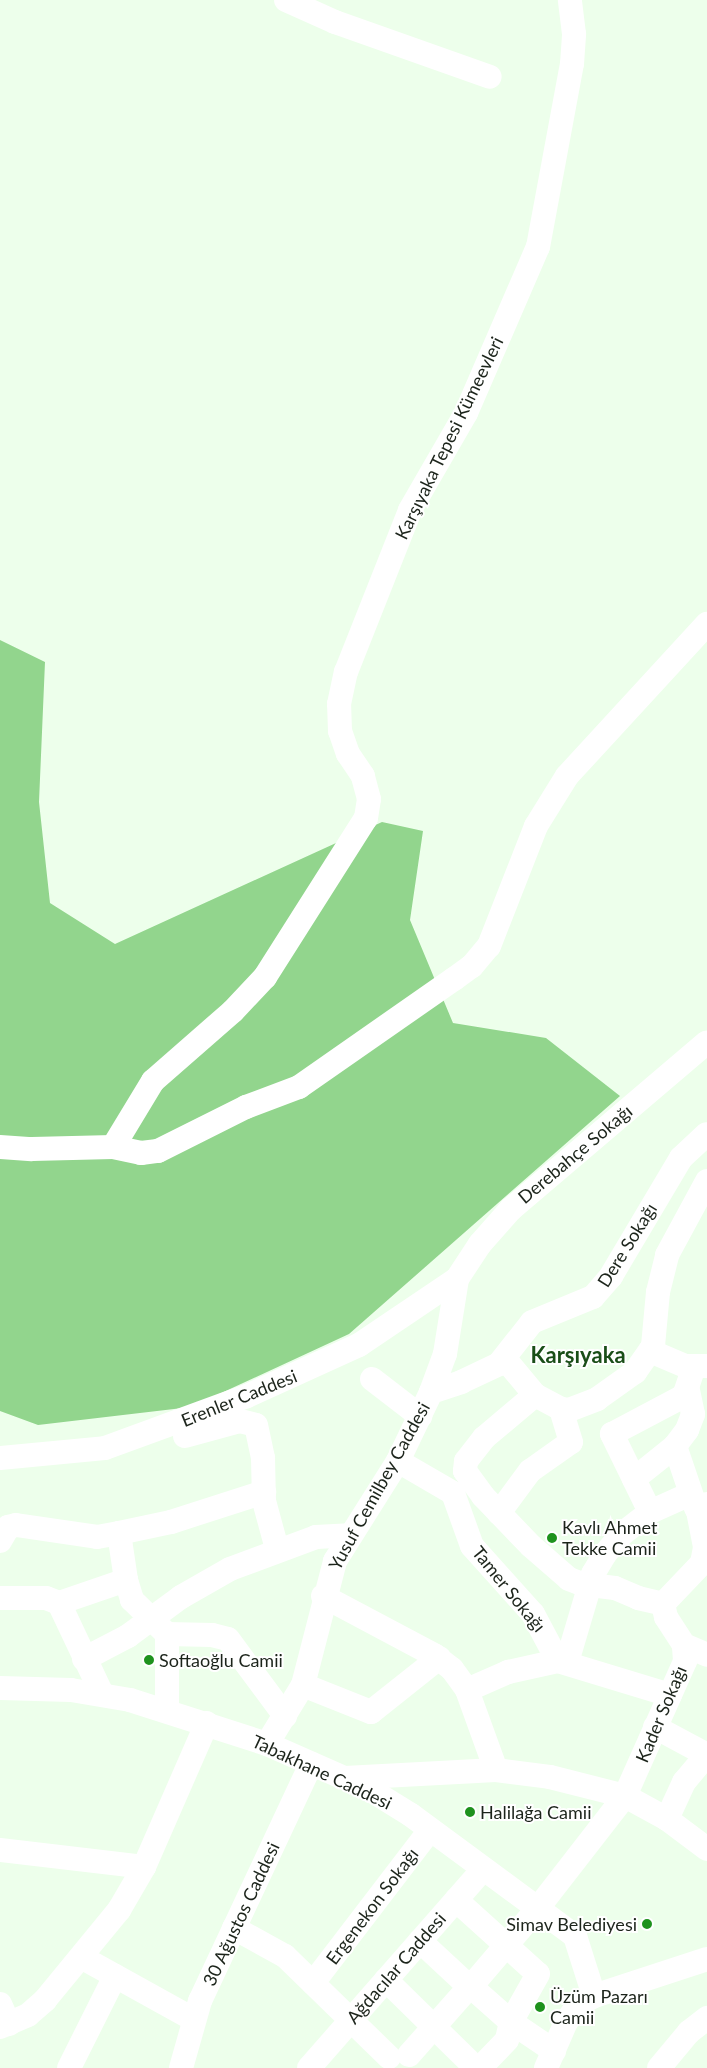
<!DOCTYPE html>
<meta charset="utf-8">
<style>
body{margin:0}
#map{position:relative;width:707px;height:2068px;overflow:hidden;background:#edffeb;font-family:Lato,sans-serif}
div>[style]{position:absolute}
.forest>*{inset:0;background:#92d58d}
.minor>*{height:24px;margin:-12px;padding:0 12px;transform-origin:12px;border-radius:12px;background:#fff}
.dots>*{width:14px;height:14px;translate:-50% -50%;box-sizing:border-box;border:2px solid #fff;border-radius:50%}
span{translate:-50% -50%;white-space:nowrap;text-align:center;line-height:1.15;-webkit-text-stroke:4px #fff;paint-order:stroke}
.street-label{font-size:18px;color:#1c241b}
.poi-label{font-size:18px;color:#1c241b}
.left{translate:0 -50%;text-align:left}
.right{translate:-100% -50%;text-align:right}
.district-label{font-size:22px;color:#1a4e18;font-weight:700}
</style>
<div id="map">
<div class="forest">
<i style="clip-path:polygon(0 640px,45px 662px,39px 802px,50px 903px,115px 944px,382px 822px,423px 831px,410px 920px,453px 1023px,546px 1038px,620px 1096px,349px 1334px,191px 1407px,38px 1425px,0 1411px)"></i>
</div>
<div class="minor">
<i style="left:286px;top:0;width:54px;rotate:24.2deg"></i>
<i style="left:335px;top:22px;width:164px;rotate:19.5deg"></i>
<i style="left:0;top:1147px;width:32px;rotate:4deg"></i>
<i style="left:32px;top:1149px;width:81px;rotate:-1.4deg"></i>
<i style="left:113px;top:1147px;width:29px;rotate:12deg"></i>
<i style="left:141px;top:1153px;width:17px;rotate:-7deg"></i>
<i style="left:158px;top:1151px;width:98px;rotate:-26.6deg"></i>
<i style="left:246px;top:1107px;width:57px;rotate:-20.7deg"></i>
<i style="left:299px;top:1087px;width:189px;rotate:-34.9deg"></i>
<i style="left:454px;top:979px;width:22px;rotate:-36deg"></i>
<i style="left:472px;top:966px;width:26px;rotate:-50deg"></i>
<i style="left:489px;top:946px;width:129px;rotate:-68.6deg"></i>
<i style="left:536px;top:826px;width:59px;rotate:-58.2deg"></i>
<i style="left:567px;top:776px;width:207px;rotate:-47.4deg"></i>
<i style="left:113px;top:1147px;width:77px;rotate:-58.8deg"></i>
<i style="left:153px;top:1081px;width:106px;rotate:-41.2deg"></i>
<i style="left:233px;top:1011px;width:47px;rotate:-46.7deg"></i>
<i style="left:265px;top:977px;width:188px;rotate:-57.6deg"></i>
<i style="left:366px;top:818px;width:19px;rotate:-81deg"></i>
<i style="left:369px;top:799px;width:24px;rotate:-105deg"></i>
<i style="left:363px;top:776px;width:27px;rotate:-124deg"></i>
<i style="left:348px;top:754px;width:24px;rotate:-109deg"></i>
<i style="left:340px;top:731px;width:27px;rotate:-92deg"></i>
<i style="left:339px;top:704px;width:33px;rotate:-78deg"></i>
<i style="left:346px;top:672px;width:174px;rotate:-68.4deg"></i>
<i style="left:410px;top:510px;width:112px;rotate:-60deg"></i>
<i style="left:466px;top:413px;width:181px;rotate:-66.6deg"></i>
<i style="left:538px;top:247px;width:186px;rotate:-79.5deg"></i>
<i style="left:572px;top:64px;width:30px;rotate:-86deg"></i>
<i style="left:574px;top:34px;width:34px;rotate:-97deg"></i>
<i style="left:650px;top:1351px;width:39px;rotate:23deg"></i>
<i style="left:686px;top:1366px;width:21px"></i>
<i style="left:505px;top:1359px;width:47px;rotate:50.2deg"></i>
<i style="left:535px;top:1395px;width:30px;rotate:28deg"></i>
<i style="left:561px;top:1409px;width:8px;rotate:7deg"></i>
<i style="left:569px;top:1410px;width:30px;rotate:-21deg"></i>
<i style="left:597px;top:1399px;width:47px;rotate:-35.4deg"></i>
<i style="left:635px;top:1372px;width:32px;rotate:-55deg"></i>
<i style="left:653px;top:1346px;width:54px;rotate:-84.7deg"></i>
<i style="left:658px;top:1292px;width:38px;rotate:-76deg"></i>
<i style="left:667px;top:1255px;width:84px;rotate:-61.6deg"></i>
<i style="left:372px;top:1379px;width:61px;rotate:37.6deg"></i>
<i style="left:431px;top:1392px;width:32px;rotate:-18deg"></i>
<i style="left:461px;top:1382px;width:42px;rotate:-25.3deg"></i>
<i style="left:499px;top:1364px;width:53px;rotate:-51.8deg"></i>
<i style="left:532px;top:1322px;width:66px;rotate:-22.3deg"></i>
<i style="left:593px;top:1297px;width:28px;rotate:-49deg"></i>
<i style="left:611px;top:1276px;width:137px;rotate:-59.3deg"></i>
<i style="left:681px;top:1158px;width:35px;rotate:-43deg"></i>
<i style="left:535px;top:1395px;width:67px;rotate:139.9deg"></i>
<i style="left:484px;top:1438px;width:29px;rotate:128deg"></i>
<i style="left:466px;top:1461px;width:10px;rotate:96deg"></i>
<i style="left:465px;top:1471px;width:31px;rotate:54deg"></i>
<i style="left:483px;top:1496px;width:69px;rotate:46.2deg"></i>
<i style="left:531px;top:1546px;width:50px;rotate:41deg"></i>
<i style="left:569px;top:1579px;width:14px;rotate:21deg"></i>
<i style="left:582px;top:1584px;width:33px;rotate:7deg"></i>
<i style="left:615px;top:1588px;width:25px;rotate:23deg"></i>
<i style="left:638px;top:1598px;width:26px;rotate:13deg"></i>
<i style="left:185px;top:1436px;width:57px;rotate:-15.3deg"></i>
<i style="left:240px;top:1421px;width:16px;rotate:14deg"></i>
<i style="left:256px;top:1425px;width:34px;rotate:78deg"></i>
<i style="left:263px;top:1458px;width:43px;rotate:88.7deg"></i>
<i style="left:264px;top:1501px;width:50px;rotate:74.8deg"></i>
<i style="left:675px;top:1446px;width:65px;rotate:71.3deg"></i>
<i style="left:0;top:1458px;width:105px;rotate:-5.4deg"></i>
<i style="left:105px;top:1448px;width:151px;rotate:-20.1deg"></i>
<i style="left:247px;top:1396px;width:123px;rotate:-24.5deg"></i>
<i style="left:359px;top:1345px;width:118px;rotate:-34deg"></i>
<i style="left:457px;top:1279px;width:42px;rotate:-56.7deg"></i>
<i style="left:480px;top:1244px;width:47px;rotate:-48.5deg"></i>
<i style="left:511px;top:1209px;width:257px;rotate:-40.4deg"></i>
<i style="left:398px;top:1461px;width:64px;rotate:30.2deg"></i>
<i style="left:453px;top:1493px;width:56px;rotate:70.3deg"></i>
<i style="left:472px;top:1546px;width:91px;rotate:48.1deg"></i>
<i style="left:533px;top:1614px;width:53px;rotate:62deg"></i>
<i style="left:634px;top:1479px;width:53px;rotate:-38.8deg"></i>
<i style="left:675px;top:1446px;width:20px;rotate:-53deg"></i>
<i style="left:687px;top:1430px;width:17px;rotate:-69deg"></i>
<i style="left:693px;top:1414px;width:25px;rotate:-102deg"></i>
<i style="left:650px;top:1512px;width:87px;rotate:-116deg"></i>
<i style="left:612px;top:1434px;width:81px;rotate:-27.8deg"></i>
<i style="left:684px;top:1396px;width:31px;rotate:-71deg"></i>
<i style="left:499px;top:1513px;width:52px;rotate:-53.6deg"></i>
<i style="left:530px;top:1471px;width:50px;rotate:-35.3deg"></i>
<i style="left:571px;top:1442px;width:34px;rotate:-107deg"></i>
<i style="left:119px;top:1533px;width:48px;rotate:81.5deg"></i>
<i style="left:126px;top:1580px;width:21px;rotate:73deg"></i>
<i style="left:132px;top:1600px;width:49px;rotate:44.2deg"></i>
<i style="left:167px;top:1634px;width:77px;rotate:90deg"></i>
<i style="left:0;top:1541px;width:16px;rotate:-60deg"></i>
<i style="left:8px;top:1527px;width:8px;rotate:-14deg"></i>
<i style="left:16px;top:1525px;width:82px;rotate:8.4deg"></i>
<i style="left:97px;top:1537px;width:22px;rotate:-10deg"></i>
<i style="left:119px;top:1533px;width:53px;rotate:-11.9deg"></i>
<i style="left:171px;top:1522px;width:98px;rotate:-17.9deg"></i>
<i style="left:323px;top:1596px;width:126px;rotate:28deg"></i>
<i style="left:434px;top:1655px;width:23px;rotate:38deg"></i>
<i style="left:452px;top:1669px;width:26px;rotate:54deg"></i>
<i style="left:467px;top:1690px;width:85px;rotate:70.1deg"></i>
<i style="left:0;top:1598px;width:46px"></i>
<i style="left:46px;top:1598px;width:14px;rotate:21deg"></i>
<i style="left:59px;top:1603px;width:101px;rotate:64.7deg"></i>
<i style="left:59px;top:1603px;width:71px;rotate:-18.9deg"></i>
<i style="left:663px;top:1604px;width:57px;rotate:-46.4deg"></i>
<i style="left:702px;top:1563px;width:16px;rotate:-79deg"></i>
<i style="left:705px;top:1547px;width:36px;rotate:-101deg"></i>
<i style="left:698px;top:1512px;width:12px;rotate:-42deg"></i>
<i style="left:167px;top:1634px;width:45px;rotate:1.3deg"></i>
<i style="left:212px;top:1635px;width:16px;rotate:14deg"></i>
<i style="left:228px;top:1639px;width:96px;rotate:53.5deg"></i>
<i style="left:684px;top:1645px;width:25px;rotate:23deg"></i>
<i style="left:84px;top:1659px;width:50px;rotate:-27.6deg"></i>
<i style="left:128px;top:1636px;width:66px;rotate:-36.3deg"></i>
<i style="left:181px;top:1597px;width:56px;rotate:-29.7deg"></i>
<i style="left:230px;top:1569px;width:92px;rotate:-20.4deg"></i>
<i style="left:316px;top:1537px;width:33px;rotate:-3deg"></i>
<i style="left:567px;top:1662px;width:92px;rotate:-73.5deg"></i>
<i style="left:593px;top:1574px;width:23px;rotate:-59deg"></i>
<i style="left:605px;top:1554px;width:26px;rotate:-50deg"></i>
<i style="left:622px;top:1534px;width:36px;rotate:-38deg"></i>
<i style="left:650px;top:1512px;width:44px;rotate:-24.2deg"></i>
<i style="left:303px;top:1685px;width:73px;rotate:21.7deg"></i>
<i style="left:371px;top:1712px;width:87px;rotate:-38.5deg"></i>
<i style="left:0;top:1688px;width:71px;rotate:1.6deg"></i>
<i style="left:71px;top:1690px;width:60px;rotate:9.6deg"></i>
<i style="left:130px;top:1700px;width:144px;rotate:17.8deg"></i>
<i style="left:267px;top:1744px;width:111px;rotate:23.8deg"></i>
<i style="left:369px;top:1789px;width:49px;rotate:31.8deg"></i>
<i style="left:411px;top:1815px;width:204px;rotate:36.4deg"></i>
<i style="left:575px;top:1936px;width:63px;rotate:72.4deg"></i>
<i style="left:467px;top:1690px;width:45px;rotate:-23.7deg"></i>
<i style="left:508px;top:1672px;width:51px;rotate:-12.4deg"></i>
<i style="left:558px;top:1661px;width:117px;rotate:16.9deg"></i>
<i style="left:655px;top:1727px;width:59px;rotate:28.3deg"></i>
<i style="left:267px;top:1744px;width:69px;rotate:-58.6deg"></i>
<i style="left:303px;top:1685px;width:128px;rotate:-75.5deg"></i>
<i style="left:335px;top:1561px;width:118px;rotate:-57.8deg"></i>
<i style="left:398px;top:1461px;width:76px;rotate:-64.4deg"></i>
<i style="left:431px;top:1392px;width:40px;rotate:-69.8deg"></i>
<i style="left:445px;top:1354px;width:76px;rotate:-80.9deg"></i>
<i style="left:345px;top:1778px;width:151px;rotate:-3deg"></i>
<i style="left:496px;top:1770px;width:54px;rotate:7.4deg"></i>
<i style="left:550px;top:1777px;width:77px;rotate:14.2deg"></i>
<i style="left:625px;top:1796px;width:48px;rotate:28.7deg"></i>
<i style="left:667px;top:1819px;width:50px;rotate:36.9deg"></i>
<i style="left:667px;top:1819px;width:41px;rotate:-65.3deg"></i>
<i style="left:684px;top:1782px;width:35px;rotate:-50deg"></i>
<i style="left:0;top:1850px;width:145px;rotate:6.7deg"></i>
<i style="left:456px;top:1900px;width:110px;rotate:42.1deg"></i>
<i style="left:538px;top:1974px;width:55px;rotate:119.4deg"></i>
<i style="left:511px;top:2022px;width:18px;rotate:103deg"></i>
<i style="left:507px;top:2040px;width:39px;rotate:134deg"></i>
<i style="left:234px;top:1928px;width:58px;rotate:28.8deg"></i>
<i style="left:285px;top:1956px;width:145px;rotate:44.2deg"></i>
<i style="left:420px;top:1941px;width:59px;rotate:42.9deg"></i>
<i style="left:81px;top:1957px;width:128px;rotate:29deg"></i>
<i style="left:386px;top:1980px;width:126px;rotate:44.4deg"></i>
<i style="left:313px;top:1983px;width:193px;rotate:-52.6deg"></i>
<i style="left:474px;top:1983px;width:99px;rotate:-49.5deg"></i>
<i style="left:538px;top:1908px;width:142px;rotate:-52.2deg"></i>
<i style="left:625px;top:1796px;width:148px;rotate:-66deg"></i>
<i style="left:685px;top:1661px;width:16px;rotate:-94deg"></i>
<i style="left:684px;top:1645px;width:33px;rotate:-123deg"></i>
<i style="left:666px;top:1617px;width:13px;rotate:-103deg"></i>
<i style="left:476px;top:1991px;width:47px;rotate:41.5deg"></i>
<i style="left:511px;top:2022px;width:52px;rotate:34deg"></i>
<i style="left:0;top:2004px;width:22px;rotate:66deg"></i>
<i style="left:0;top:2027px;width:30px;rotate:-23deg"></i>
<i style="left:28px;top:2015px;width:23px;rotate:-41deg"></i>
<i style="left:45px;top:2000px;width:117px;rotate:-50.6deg"></i>
<i style="left:119px;top:1910px;width:50px;rotate:-59.8deg"></i>
<i style="left:144px;top:1867px;width:157px;rotate:-66.4deg"></i>
<i style="left:409px;top:2055px;width:80px;rotate:-48.5deg"></i>
<i style="left:69px;top:2068px;width:103px;rotate:-63.4deg"></i>
<i style="left:181px;top:2068px;width:70px;rotate:-74.2deg"></i>
<i style="left:200px;top:2001px;width:262px;rotate:-64.9deg"></i>
<i style="left:309px;top:2068px;width:264px;rotate:-48.8deg"></i>
<i style="left:546px;top:2068px;width:50px;rotate:-66.5deg"></i>
<i style="left:566px;top:2022px;width:21px;rotate:-55deg"></i>
<i style="left:578px;top:2005px;width:18px;rotate:-29deg"></i>
<i style="left:594px;top:1996px;width:119px;rotate:-18.1deg"></i>
<i style="left:659px;top:2068px;width:47px;rotate:-50.2deg"></i>
<i style="left:689px;top:2032px;width:23px;rotate:-38deg"></i>
</div>
<div class="dots">
<i style="left:552px;top:1538px;background:#1e921d"></i>
<i style="left:149px;top:1660px;background:#1e921d"></i>
<i style="left:470px;top:1812px;background:#1e921d"></i>
<i style="left:647px;top:1924px;background:#1e921d"></i>
<i style="left:540px;top:2007px;background:#1e921d"></i>
</div>
<div class="street-label">
<span style="left:449px;top:438px;rotate:-64deg">Karşıyaka Tepesi Kümeevleri</span>
<span style="left:575px;top:1154px;rotate:-40deg">Derebahçe Sokağı</span>
<span style="left:627px;top:1245px;rotate:-58deg">Dere Sokağı</span>
<span style="left:239px;top:1398px;rotate:-22deg">Erenler Caddesi</span>
<span style="left:379px;top:1486px;rotate:-61deg">Yusuf Cemilbey Caddesi</span>
<span style="left:509px;top:1589px;rotate:51deg">Tamer Sokağı</span>
<span style="left:661px;top:1714px;rotate:-67deg">Kader Sokağı</span>
<span style="left:322px;top:1772px;rotate:25deg">Tabakhane Caddesi</span>
<span style="left:372px;top:1906px;rotate:-53deg">Ergenekon Sokağı</span>
<span style="left:241px;top:1914px;rotate:-65deg">30 Ağustos Caddesi</span>
<span style="left:396px;top:1968px;rotate:-49deg">Ağdacılar Caddesi</span>
</div>
<div class="poi-label">
<span class="left" style="left:562px;top:1538px">Kavlı Ahmet<br>Tekke Camii</span>
<span class="left" style="left:159px;top:1660px">Softaoğlu Camii</span>
<span class="left" style="left:480px;top:1812px">Halilağa Camii</span>
<span class="right" style="left:637px;top:1924px">Simav Belediyesi</span>
<span class="left" style="left:550px;top:2007px">Üzüm Pazarı<br>Camii</span>
</div>
<div class="district-label">
<span style="left:578px;top:1355px">Karşıyaka</span>
</div>
</div>
